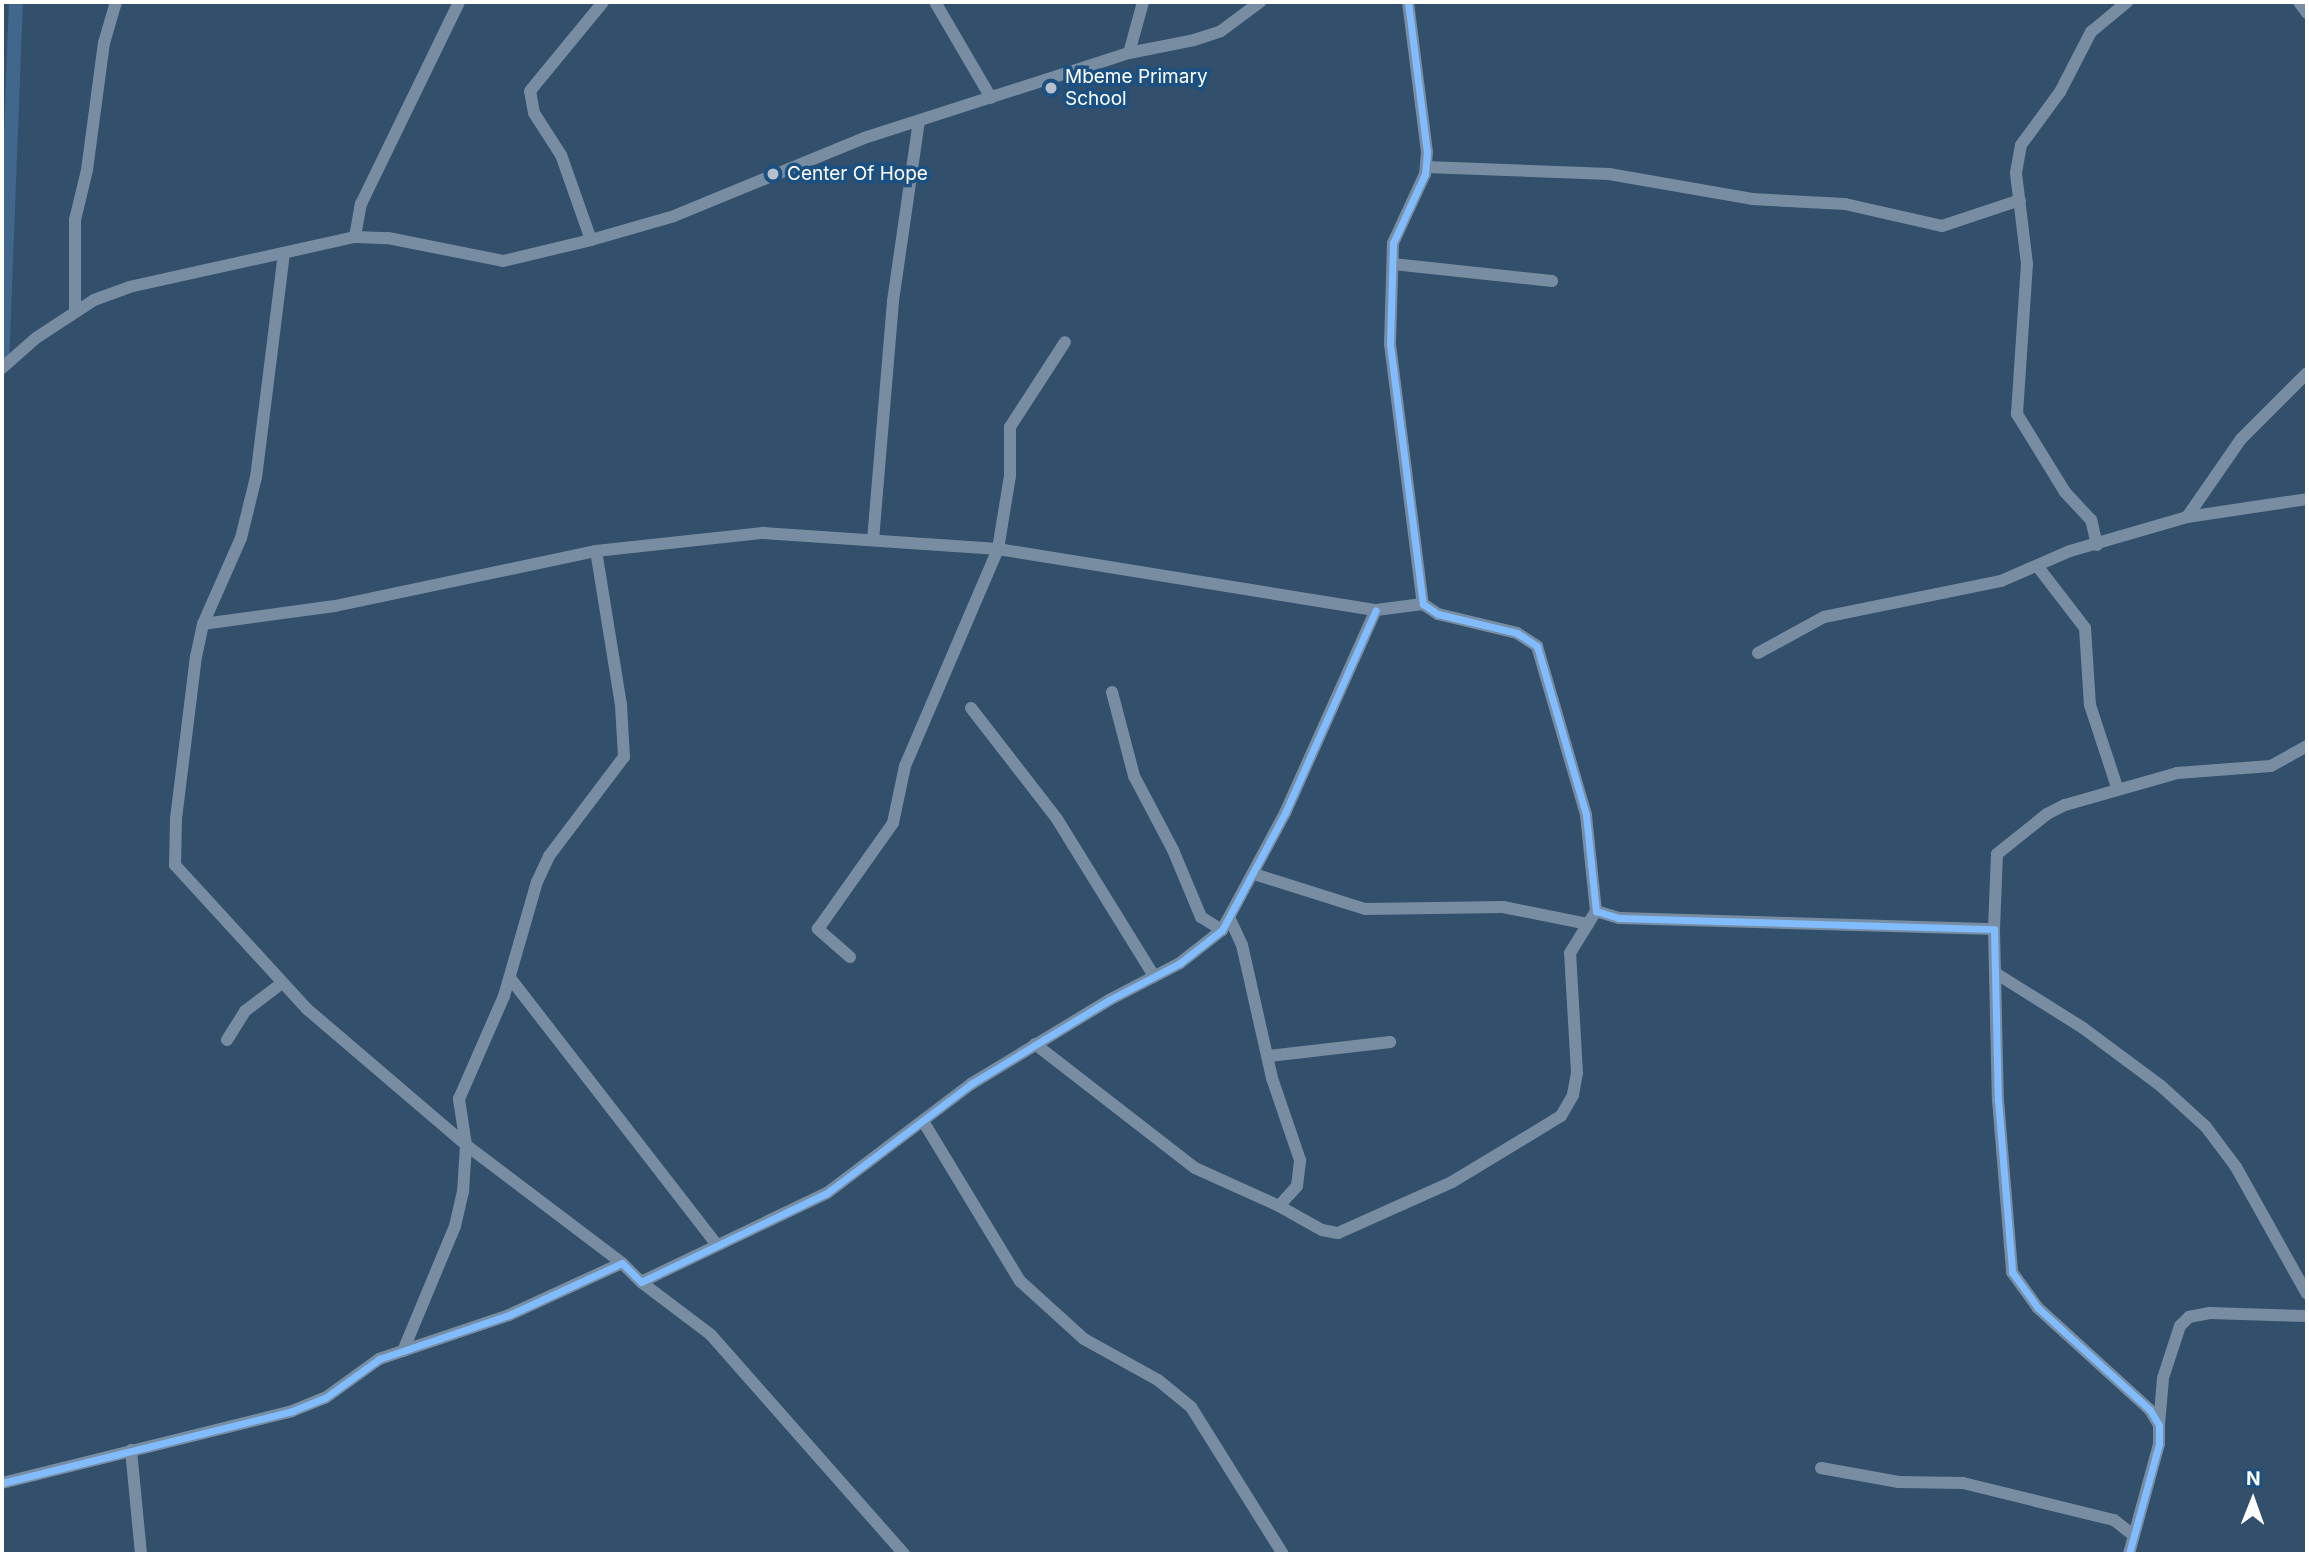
<!DOCTYPE html>
<style>
body{margin:0}
#map{position:relative;width:2309px;height:1556px;overflow:hidden;background:#324f6b;font-family:Inter,sans-serif}
div>[style]{position:absolute}
.canal>*{height:14px;margin:-7px;padding:0 7px;transform-origin:7px;border-radius:7px;background:#41688c}
.minor>*{height:12px;margin:-6px;padding:0 6px;transform-origin:6px;border-radius:6px;background:#788da1}
.cycleway>*{height:7px;margin:-3.5px;padding:0 3.5px;transform-origin:3.5px;border-radius:3.5px;background:#80bcff}
.dots>*{width:19px;height:19px;translate:-50% -50%;box-sizing:border-box;border:4px solid #1b5082;border-radius:50%}
span{translate:-50% -50%;white-space:nowrap;text-align:center;line-height:1.15;-webkit-text-stroke:7px #1b5082;paint-order:stroke}
.poi-label{font-size:19px;color:#fff}
.left{translate:0 -50%;text-align:left}
.frame{position:absolute;inset:0;border:4px solid #fff;pointer-events:none}
.north{position:absolute;left:2218px;top:1465px;width:70px;height:70px;-webkit-text-stroke:5px #1b5082;paint-order:stroke;rotate:1deg;font-size:19px;font-weight:700;line-height:28px;text-align:center;color:#fff}
.north::after{content:'';display:block;margin:auto;width:24px;height:32px;background:#fff;clip-path:polygon(50% 0,100% 100%,50% 72%,0 100%)}
</style>
<div id="map">
<div class="canal">
<i style="left:2px;top:365px;width:363px;rotate:-87.8deg"></i>
</div>
<div class="minor">
<i style="left:935px;top:2px;width:111px;rotate:59.7deg"></i>
<i style="left:1408px;top:2px;width:151px;rotate:82.8deg"></i>
<i style="left:1427px;top:152px;width:22px;rotate:95deg"></i>
<i style="left:1425px;top:174px;width:76px;rotate:114.9deg"></i>
<i style="left:1393px;top:243px;width:101px;rotate:91.7deg"></i>
<i style="left:1390px;top:344px;width:262px;rotate:82.8deg"></i>
<i style="left:1423px;top:604px;width:18px;rotate:34deg"></i>
<i style="left:1438px;top:614px;width:81px;rotate:13.5deg"></i>
<i style="left:1517px;top:633px;width:24px;rotate:33deg"></i>
<i style="left:1537px;top:646px;width:176px;rotate:73.8deg"></i>
<i style="left:1586px;top:815px;width:97px;rotate:84.1deg"></i>
<i style="left:1596px;top:911px;width:24px;rotate:17deg"></i>
<i style="left:1619px;top:918px;width:375px;rotate:1.7deg"></i>
<i style="left:1994px;top:929px;width:171px;rotate:88.7deg"></i>
<i style="left:1998px;top:1100px;width:173px;rotate:85.3deg"></i>
<i style="left:2012px;top:1272px;width:44px;rotate:54.2deg"></i>
<i style="left:2038px;top:1308px;width:151px;rotate:42.3deg"></i>
<i style="left:2150px;top:1410px;width:17px;rotate:59deg"></i>
<i style="left:2159px;top:1425px;width:19px;rotate:90deg"></i>
<i style="left:2159px;top:1444px;width:114px;rotate:105.3deg"></i>
<i style="left:2299px;top:2px;width:14px;rotate:54deg"></i>
<i style="left:1129px;top:53px;width:53px;rotate:-74.6deg"></i>
<i style="left:1426px;top:167px;width:183px;rotate:2.2deg"></i>
<i style="left:1609px;top:174px;width:145px;rotate:9.9deg"></i>
<i style="left:1752px;top:199px;width:93px;rotate:3.1deg"></i>
<i style="left:1845px;top:204px;width:99px;rotate:12.8deg"></i>
<i style="left:1942px;top:226px;width:82px;rotate:-18.4deg"></i>
<i style="left:355px;top:237px;width:34px;rotate:-80deg"></i>
<i style="left:361px;top:204px;width:225px;rotate:-64.1deg"></i>
<i style="left:591px;top:240px;width:90px;rotate:-109.4deg"></i>
<i style="left:561px;top:155px;width:50px;rotate:-122.7deg"></i>
<i style="left:534px;top:113px;width:22px;rotate:-100deg"></i>
<i style="left:530px;top:91px;width:115px;rotate:-50.6deg"></i>
<i style="left:284px;top:253px;width:226px;rotate:97.1deg"></i>
<i style="left:256px;top:477px;width:63px;rotate:103.8deg"></i>
<i style="left:241px;top:538px;width:94px;rotate:113.8deg"></i>
<i style="left:203px;top:624px;width:33px;rotate:102deg"></i>
<i style="left:196px;top:656px;width:164px;rotate:97deg"></i>
<i style="left:176px;top:819px;width:46px;rotate:91.2deg"></i>
<i style="left:175px;top:865px;width:195px;rotate:47.5deg"></i>
<i style="left:307px;top:1009px;width:209px;rotate:40.5deg"></i>
<i style="left:466px;top:1145px;width:196px;rotate:37.1deg"></i>
<i style="left:1393px;top:264px;width:160px;rotate:6.1deg"></i>
<i style="left:75px;top:312px;width:92px;rotate:-90deg"></i>
<i style="left:75px;top:220px;width:51px;rotate:-76.5deg"></i>
<i style="left:87px;top:170px;width:128px;rotate:-82.4deg"></i>
<i style="left:104px;top:43px;width:43px;rotate:-73.7deg"></i>
<i style="left:2px;top:368px;width:45px;rotate:-41.4deg"></i>
<i style="left:36px;top:338px;width:69px;rotate:-33.2deg"></i>
<i style="left:94px;top:300px;width:37px;rotate:-20deg"></i>
<i style="left:129px;top:287px;width:231px;rotate:-12.5deg"></i>
<i style="left:355px;top:237px;width:33px;rotate:2deg"></i>
<i style="left:388px;top:238px;width:117px;rotate:11.3deg"></i>
<i style="left:503px;top:261px;width:90px;rotate:-13.4deg"></i>
<i style="left:591px;top:240px;width:86px;rotate:-16.1deg"></i>
<i style="left:674px;top:216px;width:205px;rotate:-22.3deg"></i>
<i style="left:864px;top:138px;width:278px;rotate:-17.8deg"></i>
<i style="left:1129px;top:53px;width:66px;rotate:-11.3deg"></i>
<i style="left:1194px;top:40px;width:28px;rotate:-18deg"></i>
<i style="left:1221px;top:31px;width:49px;rotate:-36.6deg"></i>
<i style="left:2187px;top:517px;width:95px;rotate:-55.3deg"></i>
<i style="left:2241px;top:439px;width:93px;rotate:-45deg"></i>
<i style="left:873px;top:540px;width:240px;rotate:-85.2deg"></i>
<i style="left:893px;top:301px;width:182px;rotate:-81.8deg"></i>
<i style="left:2097px;top:545px;width:26px;rotate:-103deg"></i>
<i style="left:2091px;top:520px;width:38px;rotate:-133deg"></i>
<i style="left:2065px;top:492px;width:92px;rotate:-121.6deg"></i>
<i style="left:2017px;top:414px;width:150px;rotate:-86.2deg"></i>
<i style="left:2027px;top:264px;width:92px;rotate:-96.9deg"></i>
<i style="left:2016px;top:173px;width:28px;rotate:-80deg"></i>
<i style="left:2021px;top:145px;width:66px;rotate:-53.7deg"></i>
<i style="left:2060px;top:92px;width:68px;rotate:-62.7deg"></i>
<i style="left:2091px;top:32px;width:47px;rotate:-39.8deg"></i>
<i style="left:2038px;top:567px;width:77px;rotate:52.4deg"></i>
<i style="left:2085px;top:628px;width:77px;rotate:86.3deg"></i>
<i style="left:2090px;top:705px;width:89px;rotate:71.8deg"></i>
<i style="left:203px;top:624px;width:133px;rotate:-7.8deg"></i>
<i style="left:335px;top:606px;width:267px;rotate:-11.9deg"></i>
<i style="left:596px;top:551px;width:168px;rotate:-6.2deg"></i>
<i style="left:763px;top:533px;width:236px;rotate:3.9deg"></i>
<i style="left:998px;top:549px;width:383px;rotate:9.2deg"></i>
<i style="left:1376px;top:610px;width:47px;rotate:-7.3deg"></i>
<i style="left:1758px;top:653px;width:75px;rotate:-28.6deg"></i>
<i style="left:1824px;top:617px;width:181px;rotate:-11.5deg"></i>
<i style="left:2001px;top:581px;width:75px;rotate:-23.5deg"></i>
<i style="left:2070px;top:551px;width:122px;rotate:-16.2deg"></i>
<i style="left:2187px;top:517px;width:121px;rotate:-8.5deg"></i>
<i style="left:1112px;top:692px;width:87px;rotate:75.3deg"></i>
<i style="left:1134px;top:776px;width:84px;rotate:62.2deg"></i>
<i style="left:1173px;top:850px;width:73px;rotate:67.3deg"></i>
<i style="left:1201px;top:917px;width:25px;rotate:32deg"></i>
<i style="left:971px;top:708px;width:140px;rotate:52.2deg"></i>
<i style="left:1057px;top:819px;width:185px;rotate:58.3deg"></i>
<i style="left:1254px;top:874px;width:116px;rotate:17.5deg"></i>
<i style="left:1365px;top:909px;width:138px;rotate:-0.8deg"></i>
<i style="left:1503px;top:907px;width:87px;rotate:11.3deg"></i>
<i style="left:1994px;top:929px;width:75px;rotate:-87.7deg"></i>
<i style="left:1997px;top:854px;width:64px;rotate:-38.7deg"></i>
<i style="left:2047px;top:814px;width:20px;rotate:-27deg"></i>
<i style="left:2065px;top:805px;width:116px;rotate:-15.9deg"></i>
<i style="left:2177px;top:773px;width:94px;rotate:-4.3deg"></i>
<i style="left:2271px;top:766px;width:41px;rotate:-29.1deg"></i>
<i style="left:850px;top:957px;width:43px;rotate:-138.8deg"></i>
<i style="left:818px;top:929px;width:130px;rotate:-54.7deg"></i>
<i style="left:893px;top:823px;width:58px;rotate:-78.1deg"></i>
<i style="left:905px;top:766px;width:236px;rotate:-66.8deg"></i>
<i style="left:998px;top:549px;width:74px;rotate:-80.7deg"></i>
<i style="left:1010px;top:476px;width:49px;rotate:-90deg"></i>
<i style="left:1010px;top:427px;width:101px;rotate:-57.1deg"></i>
<i style="left:1997px;top:974px;width:102px;rotate:32.1deg"></i>
<i style="left:2083px;top:1028px;width:97px;rotate:36.6deg"></i>
<i style="left:2161px;top:1086px;width:61px;rotate:42.3deg"></i>
<i style="left:2206px;top:1127px;width:50px;rotate:53.1deg"></i>
<i style="left:2236px;top:1167px;width:145px;rotate:60.8deg"></i>
<i style="left:510px;top:978px;width:338px;rotate:52.2deg"></i>
<i style="left:227px;top:1040px;width:34px;rotate:-58deg"></i>
<i style="left:245px;top:1011px;width:46px;rotate:-37.1deg"></i>
<i style="left:1035px;top:1044px;width:202px;rotate:37.8deg"></i>
<i style="left:1195px;top:1168px;width:92px;rotate:24.3deg"></i>
<i style="left:1279px;top:1206px;width:27px;rotate:-48deg"></i>
<i style="left:1297px;top:1186px;width:26px;rotate:-83deg"></i>
<i style="left:1300px;top:1160px;width:87px;rotate:-108.9deg"></i>
<i style="left:1272px;top:1078px;width:136px;rotate:-102.7deg"></i>
<i style="left:1242px;top:945px;width:29px;rotate:-115deg"></i>
<i style="left:1269px;top:1056px;width:122px;rotate:-6.6deg"></i>
<i style="left:923px;top:1121px;width:187px;rotate:58.8deg"></i>
<i style="left:1020px;top:1281px;width:86px;rotate:42.2deg"></i>
<i style="left:1084px;top:1339px;width:85px;rotate:29deg"></i>
<i style="left:1158px;top:1380px;width:43px;rotate:39.3deg"></i>
<i style="left:1191px;top:1407px;width:173px;rotate:58deg"></i>
<i style="left:1279px;top:1206px;width:49px;rotate:29.2deg"></i>
<i style="left:1322px;top:1230px;width:16px;rotate:11deg"></i>
<i style="left:1338px;top:1233px;width:125px;rotate:-24.1deg"></i>
<i style="left:1452px;top:1182px;width:127px;rotate:-31.2deg"></i>
<i style="left:1561px;top:1116px;width:24px;rotate:-60deg"></i>
<i style="left:1573px;top:1095px;width:22px;rotate:-80deg"></i>
<i style="left:1577px;top:1073px;width:120px;rotate:-93.3deg"></i>
<i style="left:1570px;top:953px;width:49px;rotate:-58.2deg"></i>
<i style="left:641px;top:1282px;width:88px;rotate:37.1deg"></i>
<i style="left:711px;top:1335px;width:292px;rotate:48.6deg"></i>
<i style="left:403px;top:1351px;width:135px;rotate:-67.4deg"></i>
<i style="left:455px;top:1226px;width:35px;rotate:-77deg"></i>
<i style="left:463px;top:1192px;width:47px;rotate:-86.3deg"></i>
<i style="left:466px;top:1145px;width:47px;rotate:-98.7deg"></i>
<i style="left:459px;top:1099px;width:112px;rotate:-66.4deg"></i>
<i style="left:504px;top:996px;width:119px;rotate:-73.9deg"></i>
<i style="left:537px;top:882px;width:29px;rotate:-65deg"></i>
<i style="left:549px;top:856px;width:124px;rotate:-52.9deg"></i>
<i style="left:624px;top:757px;width:52px;rotate:-93.3deg"></i>
<i style="left:621px;top:705px;width:156px;rotate:-99.2deg"></i>
<i style="left:2159px;top:1425px;width:47px;rotate:-85.1deg"></i>
<i style="left:2163px;top:1378px;width:55px;rotate:-71.9deg"></i>
<i style="left:2180px;top:1326px;width:13px;rotate:-45deg"></i>
<i style="left:2189px;top:1317px;width:21px;rotate:-11deg"></i>
<i style="left:2210px;top:1313px;width:97px;rotate:1.8deg"></i>
<i style="left:131px;top:1450px;width:104px;rotate:84.5deg"></i>
<i style="left:1821px;top:1468px;width:79px;rotate:10.2deg"></i>
<i style="left:1899px;top:1482px;width:64px;rotate:0.9deg"></i>
<i style="left:1963px;top:1483px;width:155px;rotate:13.8deg"></i>
<i style="left:2114px;top:1520px;width:23px;rotate:38deg"></i>
<i style="left:2px;top:1483px;width:299px;rotate:-13.9deg"></i>
<i style="left:292px;top:1411px;width:35px;rotate:-22deg"></i>
<i style="left:325px;top:1398px;width:67px;rotate:-35.8deg"></i>
<i style="left:379px;top:1359px;width:137px;rotate:-18.7deg"></i>
<i style="left:509px;top:1315px;width:124px;rotate:-24.7deg"></i>
<i style="left:622px;top:1263px;width:27px;rotate:45deg"></i>
<i style="left:641px;top:1282px;width:206px;rotate:-25.6deg"></i>
<i style="left:827px;top:1193px;width:181px;rotate:-37.1deg"></i>
<i style="left:971px;top:1084px;width:162px;rotate:-31.3deg"></i>
<i style="left:1109px;top:1000px;width:80px;rotate:-27.5deg"></i>
<i style="left:1180px;top:963px;width:53px;rotate:-38.2deg"></i>
<i style="left:1222px;top:930px;width:133px;rotate:-61.7deg"></i>
<i style="left:1285px;top:813px;width:222px;rotate:-65.9deg"></i>
</div>
<div class="cycleway">
<i style="left:1408px;top:2px;width:151px;rotate:82.8deg"></i>
<i style="left:1427px;top:152px;width:22px;rotate:95deg"></i>
<i style="left:1425px;top:174px;width:76px;rotate:114.9deg"></i>
<i style="left:1393px;top:243px;width:101px;rotate:91.7deg"></i>
<i style="left:1390px;top:344px;width:262px;rotate:82.8deg"></i>
<i style="left:1423px;top:604px;width:18px;rotate:34deg"></i>
<i style="left:1438px;top:614px;width:81px;rotate:13.5deg"></i>
<i style="left:1517px;top:633px;width:24px;rotate:33deg"></i>
<i style="left:1537px;top:646px;width:176px;rotate:73.8deg"></i>
<i style="left:1586px;top:815px;width:97px;rotate:84.1deg"></i>
<i style="left:1596px;top:911px;width:24px;rotate:17deg"></i>
<i style="left:1619px;top:918px;width:375px;rotate:1.7deg"></i>
<i style="left:1994px;top:929px;width:171px;rotate:88.7deg"></i>
<i style="left:1998px;top:1100px;width:173px;rotate:85.3deg"></i>
<i style="left:2012px;top:1272px;width:44px;rotate:54.2deg"></i>
<i style="left:2038px;top:1308px;width:151px;rotate:42.3deg"></i>
<i style="left:2150px;top:1410px;width:17px;rotate:59deg"></i>
<i style="left:2159px;top:1425px;width:19px;rotate:90deg"></i>
<i style="left:2159px;top:1444px;width:114px;rotate:105.3deg"></i>
<i style="left:2px;top:1483px;width:299px;rotate:-13.9deg"></i>
<i style="left:292px;top:1411px;width:35px;rotate:-22deg"></i>
<i style="left:325px;top:1398px;width:67px;rotate:-35.8deg"></i>
<i style="left:379px;top:1359px;width:137px;rotate:-18.7deg"></i>
<i style="left:509px;top:1315px;width:124px;rotate:-24.7deg"></i>
<i style="left:622px;top:1263px;width:27px;rotate:45deg"></i>
<i style="left:641px;top:1282px;width:206px;rotate:-25.6deg"></i>
<i style="left:827px;top:1193px;width:181px;rotate:-37.1deg"></i>
<i style="left:971px;top:1084px;width:162px;rotate:-31.3deg"></i>
<i style="left:1109px;top:1000px;width:80px;rotate:-27.5deg"></i>
<i style="left:1180px;top:963px;width:53px;rotate:-38.2deg"></i>
<i style="left:1222px;top:930px;width:133px;rotate:-61.7deg"></i>
<i style="left:1285px;top:813px;width:222px;rotate:-65.9deg"></i>
</div>
<div class="dots">
<i style="left:1051px;top:88px;background:#b7c1cb"></i>
<i style="left:773px;top:174px;background:#b7c1cb"></i>
</div>
<div class="poi-label">
<span class="left" style="left:1065px;top:88px">Mbeme Primary<br>School</span>
<span class="left" style="left:787px;top:174px">Center Of Hope</span>
</div>
<div class="frame"></div>
<div class="north">N</div>
</div>
